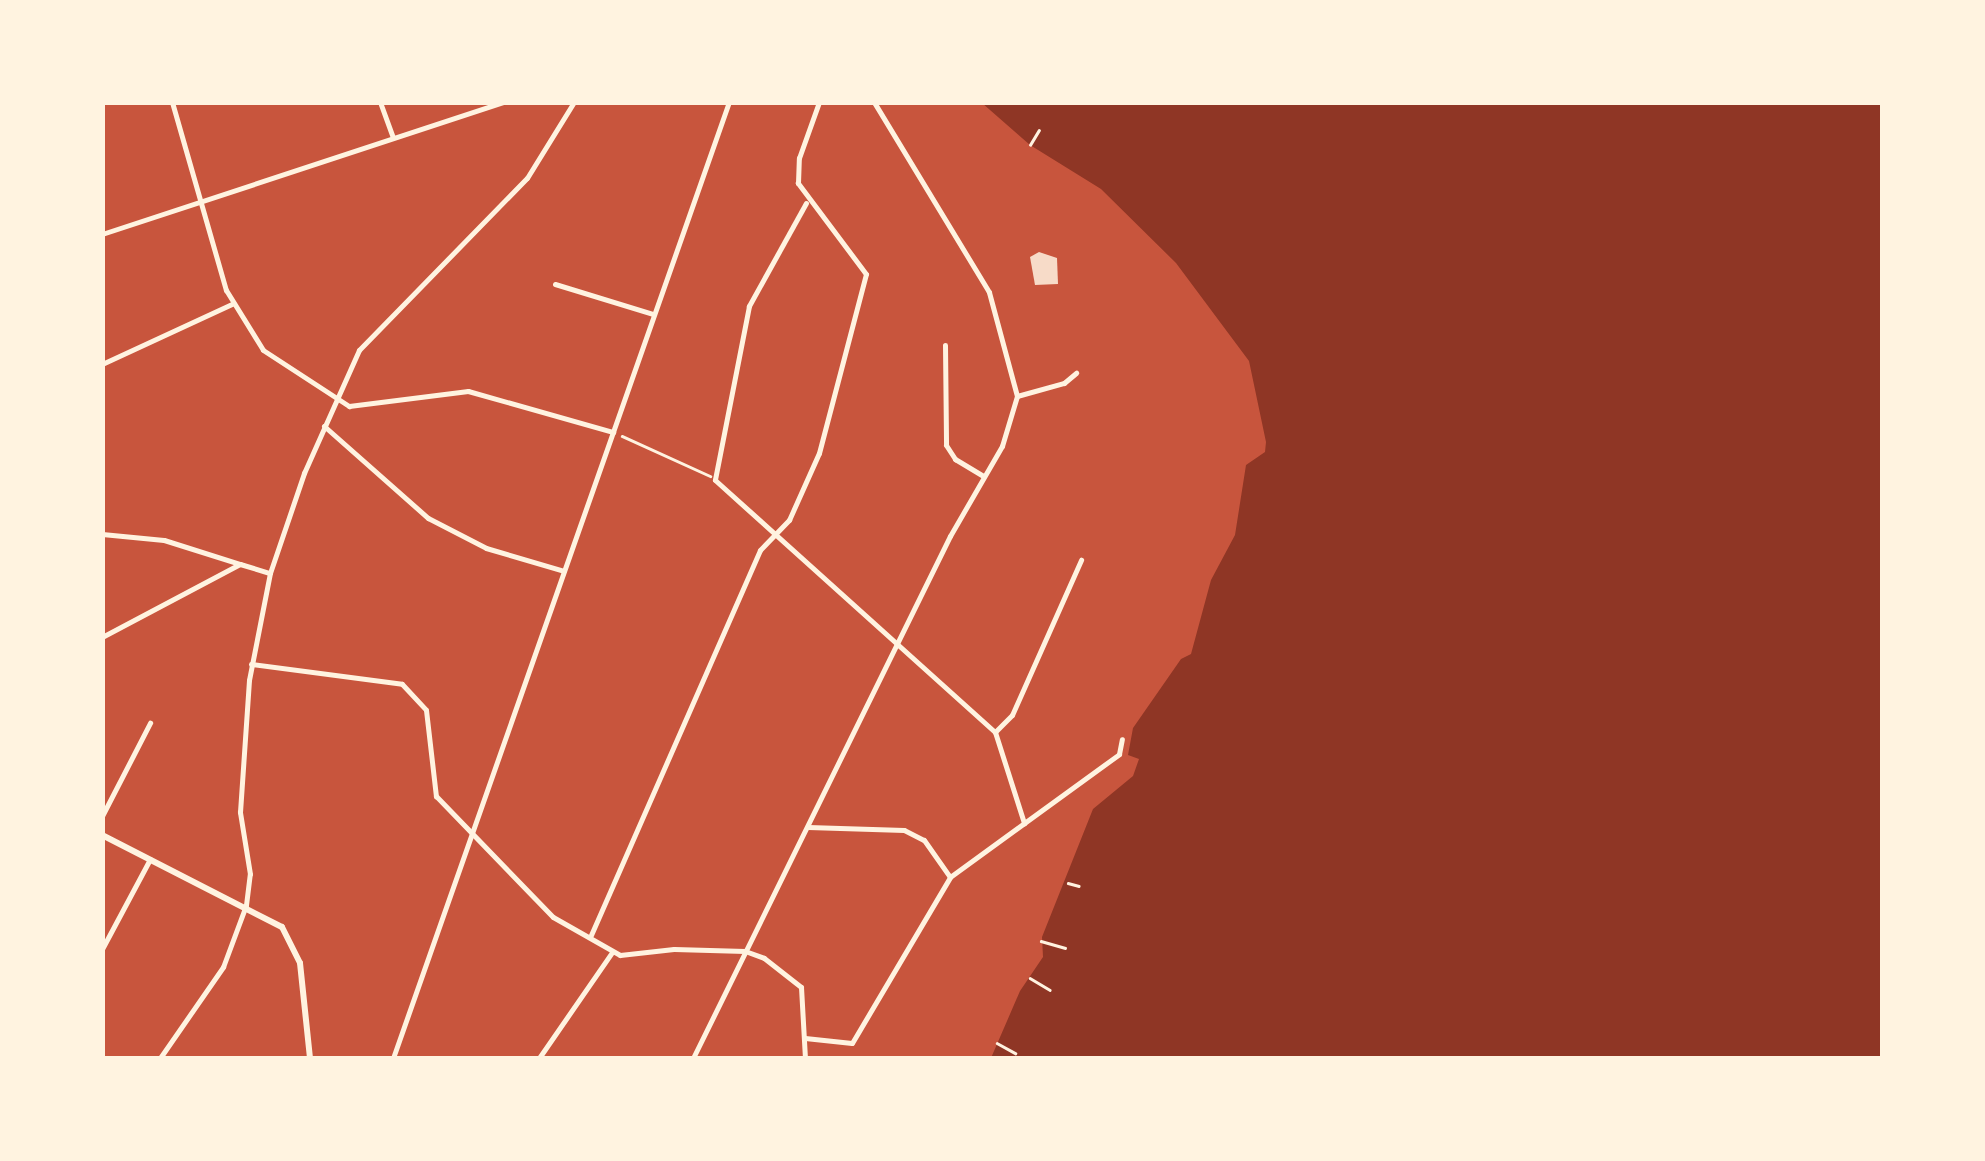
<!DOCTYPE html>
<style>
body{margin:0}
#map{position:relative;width:1985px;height:1161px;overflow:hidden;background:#c8553d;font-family:Ubuntu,sans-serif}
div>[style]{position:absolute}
.water>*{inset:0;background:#8f3625}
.building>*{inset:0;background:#f7dbc8}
.path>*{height:2.5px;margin:-1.25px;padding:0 1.25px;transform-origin:1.25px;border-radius:1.25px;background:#fff3e0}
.minor>*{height:5px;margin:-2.5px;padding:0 2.5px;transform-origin:2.5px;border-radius:2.5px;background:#fff3e0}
.tertiary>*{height:6px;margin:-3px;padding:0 3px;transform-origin:3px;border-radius:3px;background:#fff3e0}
span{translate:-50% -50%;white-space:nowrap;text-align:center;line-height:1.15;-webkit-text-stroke:10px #fff3e0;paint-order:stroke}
.frame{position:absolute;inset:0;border:105px solid #fff3e0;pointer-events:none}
</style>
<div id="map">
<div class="water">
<i style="clip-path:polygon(982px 103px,1882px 103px,1882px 1058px,991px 1058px,1020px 991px,1043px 957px,1042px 937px,1093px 809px,1133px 776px,1139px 759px,1128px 755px,1133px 728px,1181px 659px,1191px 654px,1211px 580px,1235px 535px,1246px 465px,1265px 452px,1266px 442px,1249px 361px,1176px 263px,1101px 189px,1030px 145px)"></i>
</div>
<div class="building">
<i style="clip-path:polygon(1039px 252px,1057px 258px,1058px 284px,1035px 285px,1030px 257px)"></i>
</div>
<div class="path">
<i style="left:1030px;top:145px;width:17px;rotate:-59deg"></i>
<i style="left:622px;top:436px;width:97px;rotate:24.4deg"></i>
<i style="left:1068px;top:883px;width:11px;rotate:15deg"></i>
<i style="left:1041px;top:941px;width:25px;rotate:16deg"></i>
<i style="left:1030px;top:978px;width:23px;rotate:31deg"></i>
<i style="left:997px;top:1043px;width:21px;rotate:29deg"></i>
</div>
<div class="minor">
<i style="left:172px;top:102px;width:196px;rotate:74deg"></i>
<i style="left:226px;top:290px;width:70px;rotate:58.3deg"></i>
<i style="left:263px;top:350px;width:103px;rotate:33.1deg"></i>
<i style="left:349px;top:406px;width:120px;rotate:-7.2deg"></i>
<i style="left:468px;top:391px;width:151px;rotate:15.8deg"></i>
<i style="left:380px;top:102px;width:38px;rotate:70deg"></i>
<i style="left:806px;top:203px;width:118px;rotate:119deg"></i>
<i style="left:749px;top:306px;width:177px;rotate:101.1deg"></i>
<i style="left:715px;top:480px;width:377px;rotate:42deg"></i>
<i style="left:995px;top:732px;width:96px;rotate:72.3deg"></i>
<i style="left:102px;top:234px;width:422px;rotate:-18.2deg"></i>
<i style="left:555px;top:284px;width:102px;rotate:17deg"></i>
<i style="left:945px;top:345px;width:100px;rotate:89.4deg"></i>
<i style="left:946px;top:445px;width:17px;rotate:57deg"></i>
<i style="left:955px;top:459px;width:33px;rotate:31deg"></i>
<i style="left:102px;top:364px;width:143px;rotate:-24.8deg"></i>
<i style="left:1017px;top:396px;width:49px;rotate:-15.5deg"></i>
<i style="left:1064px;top:383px;width:16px;rotate:-40deg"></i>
<i style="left:324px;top:426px;width:139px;rotate:41.5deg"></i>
<i style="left:428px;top:518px;width:65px;rotate:27.3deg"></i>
<i style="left:486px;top:548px;width:81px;rotate:16.4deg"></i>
<i style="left:102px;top:534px;width:62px;rotate:5.5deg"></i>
<i style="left:164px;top:540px;width:80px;rotate:17.5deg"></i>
<i style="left:102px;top:637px;width:156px;rotate:-27.9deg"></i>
<i style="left:240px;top:564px;width:31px;rotate:17deg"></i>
<i style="left:251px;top:664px;width:152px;rotate:7.5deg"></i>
<i style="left:402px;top:684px;width:35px;rotate:47deg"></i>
<i style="left:426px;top:710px;width:87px;rotate:83.4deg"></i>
<i style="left:436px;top:796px;width:168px;rotate:46deg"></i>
<i style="left:553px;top:917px;width:77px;rotate:29.6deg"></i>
<i style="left:620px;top:955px;width:54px;rotate:-6.3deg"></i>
<i style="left:674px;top:949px;width:71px;rotate:1.6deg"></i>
<i style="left:745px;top:951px;width:20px;rotate:20deg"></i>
<i style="left:764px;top:958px;width:47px;rotate:38.1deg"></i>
<i style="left:801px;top:987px;width:71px;rotate:86.8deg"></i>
<i style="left:995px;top:732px;width:24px;rotate:-45deg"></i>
<i style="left:1012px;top:715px;width:170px;rotate:-66deg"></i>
<i style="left:102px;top:816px;width:105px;rotate:-62.7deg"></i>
<i style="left:808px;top:827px;width:96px;rotate:1.8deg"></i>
<i style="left:904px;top:830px;width:22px;rotate:27deg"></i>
<i style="left:924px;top:840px;width:45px;rotate:54.9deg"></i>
<i style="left:591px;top:935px;width:420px;rotate:-66.3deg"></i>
<i style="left:760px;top:550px;width:42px;rotate:-46deg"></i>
<i style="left:789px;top:520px;width:73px;rotate:-65.9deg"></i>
<i style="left:819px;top:453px;width:185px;rotate:-75.3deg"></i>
<i style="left:866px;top:274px;width:114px;rotate:-126.8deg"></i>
<i style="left:798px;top:183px;width:25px;rotate:-88deg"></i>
<i style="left:799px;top:158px;width:59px;rotate:-70.3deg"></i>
<i style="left:102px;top:949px;width:102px;rotate:-61.9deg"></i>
<i style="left:805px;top:1038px;width:47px;rotate:6.1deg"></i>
<i style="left:852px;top:1043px;width:193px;rotate:-59.4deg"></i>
<i style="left:950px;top:877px;width:209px;rotate:-36deg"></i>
<i style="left:1119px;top:754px;width:15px;rotate:-79deg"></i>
<i style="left:160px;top:1058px;width:111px;rotate:-55.3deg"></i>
<i style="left:223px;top:967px;width:66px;rotate:-69.6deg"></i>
<i style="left:246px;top:905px;width:31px;rotate:-83deg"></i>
<i style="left:250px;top:874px;width:63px;rotate:-99.2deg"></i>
<i style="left:240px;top:812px;width:132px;rotate:-86.1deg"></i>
<i style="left:249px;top:680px;width:109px;rotate:-78.9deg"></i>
<i style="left:270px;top:573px;width:106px;rotate:-71.2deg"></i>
<i style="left:304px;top:473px;width:135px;rotate:-65.9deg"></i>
<i style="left:359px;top:350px;width:240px;rotate:-45.7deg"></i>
<i style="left:527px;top:178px;width:89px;rotate:-58.3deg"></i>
<i style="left:393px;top:1058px;width:1013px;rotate:-70.64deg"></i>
<i style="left:539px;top:1058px;width:129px;rotate:-55.4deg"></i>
<i style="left:693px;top:1058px;width:582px;rotate:-63.79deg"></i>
<i style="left:950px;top:536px;width:104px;rotate:-60deg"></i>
<i style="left:1002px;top:446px;width:52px;rotate:-73.3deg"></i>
<i style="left:1017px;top:396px;width:108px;rotate:-105.1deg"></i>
<i style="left:989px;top:292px;width:222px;rotate:-121.2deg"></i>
</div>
<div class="tertiary">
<i style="left:102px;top:835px;width:202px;rotate:27.1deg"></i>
<i style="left:282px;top:927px;width:40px;rotate:63.4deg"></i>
<i style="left:300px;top:963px;width:96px;rotate:84deg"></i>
</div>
<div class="frame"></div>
</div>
